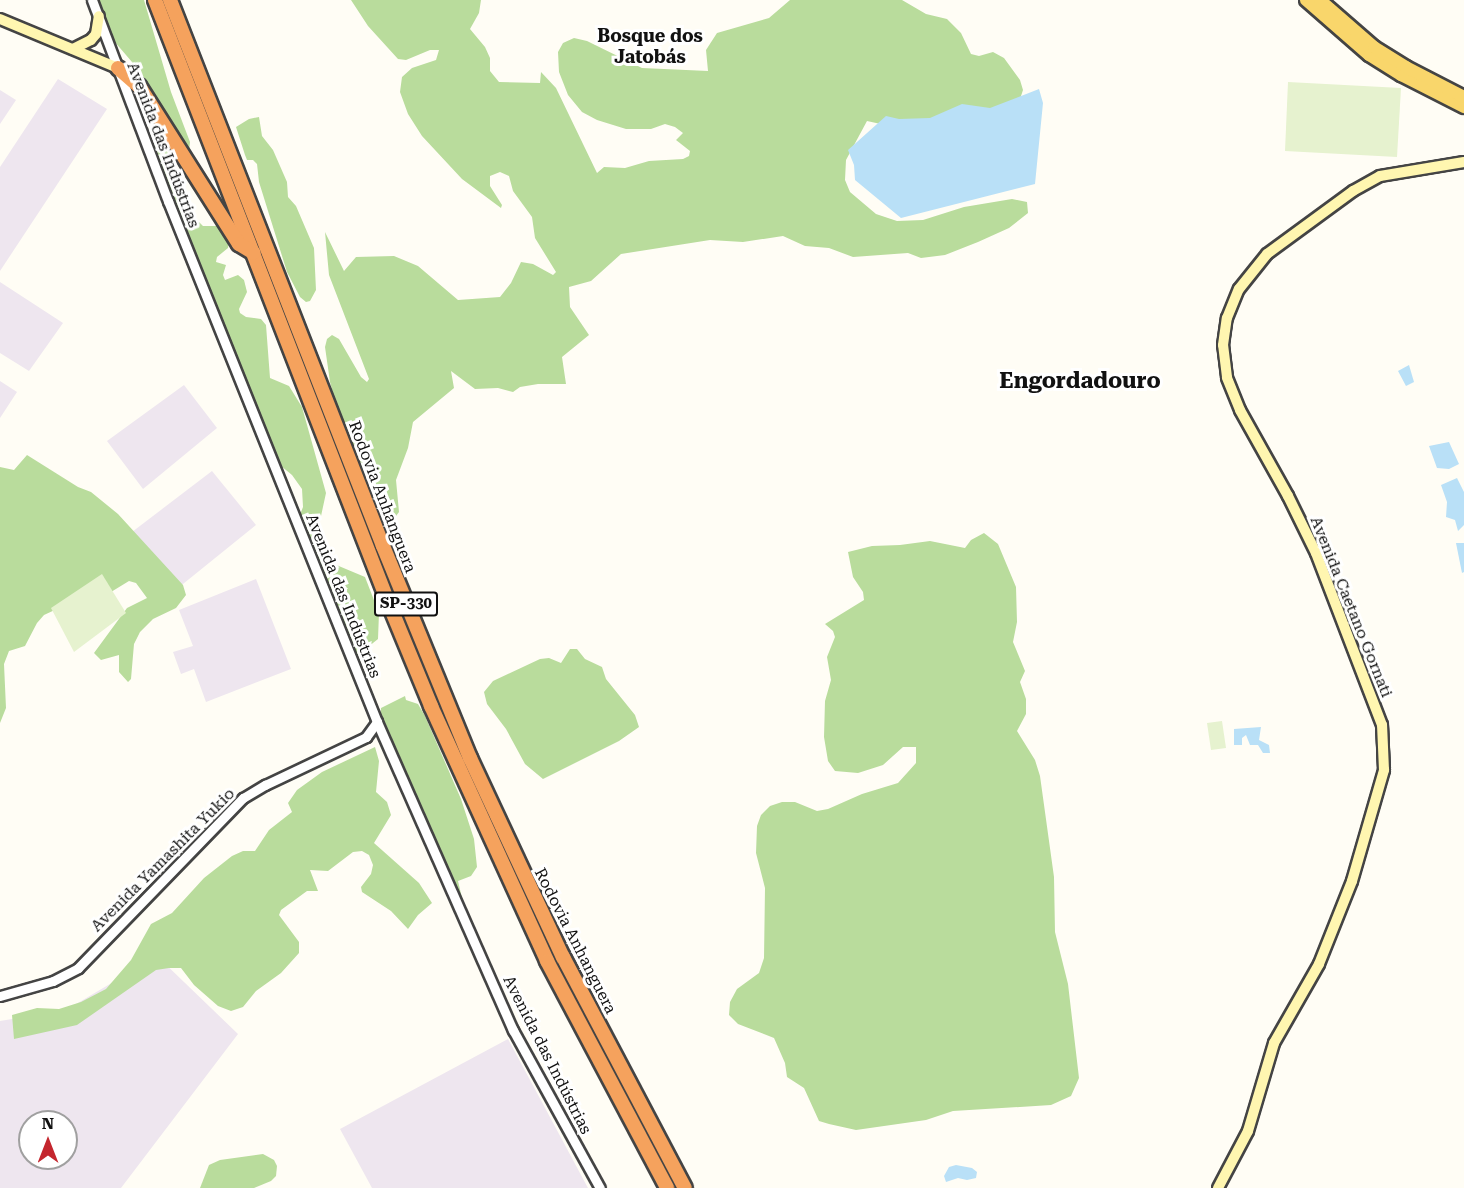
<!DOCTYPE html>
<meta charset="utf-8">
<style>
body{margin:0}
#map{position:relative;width:1464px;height:1188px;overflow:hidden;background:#fffdf5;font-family:"Roboto Serif",serif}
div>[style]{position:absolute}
.industrial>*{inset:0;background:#eee6ef}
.forest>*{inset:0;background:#b9dc9c}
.pitch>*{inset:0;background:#e6f2cf}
.water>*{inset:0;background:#b9e0f7}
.roads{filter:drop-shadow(2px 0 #444) drop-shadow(-2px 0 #444) drop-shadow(0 2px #444) drop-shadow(0 -2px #444)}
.tertiary>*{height:9px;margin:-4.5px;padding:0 4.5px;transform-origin:4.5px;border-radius:4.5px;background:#fff}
.secondary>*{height:10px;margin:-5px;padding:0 5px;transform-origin:5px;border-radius:5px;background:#fff6b0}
.primary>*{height:12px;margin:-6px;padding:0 6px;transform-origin:6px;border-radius:6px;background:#f9d66b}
.motorway>*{height:14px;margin:-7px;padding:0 7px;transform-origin:7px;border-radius:7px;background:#f5a25d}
span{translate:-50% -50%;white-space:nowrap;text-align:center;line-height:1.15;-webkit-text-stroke:6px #fff;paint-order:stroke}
.shield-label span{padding:2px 4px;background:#fff;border:2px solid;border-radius:4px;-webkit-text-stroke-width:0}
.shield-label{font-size:15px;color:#111;font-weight:700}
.street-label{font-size:16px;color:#111}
.neighbourhood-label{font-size:18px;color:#111;font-weight:700}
.district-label{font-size:22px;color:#111;font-weight:700}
.north{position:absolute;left:18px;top:1110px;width:60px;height:60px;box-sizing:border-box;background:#fff;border:2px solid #a0a0a0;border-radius:50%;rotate:0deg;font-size:16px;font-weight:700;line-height:24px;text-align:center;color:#111}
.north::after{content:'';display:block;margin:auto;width:21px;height:27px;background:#c4262e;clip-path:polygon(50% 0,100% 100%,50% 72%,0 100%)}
</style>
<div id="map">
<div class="industrial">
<i style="clip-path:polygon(58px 79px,107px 109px,0 271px,0 167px)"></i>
<i style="clip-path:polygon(0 90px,16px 100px,0 124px)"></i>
<i style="clip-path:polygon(0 282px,63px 323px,29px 371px,0 353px)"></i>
<i style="clip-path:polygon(0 381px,17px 392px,0 418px)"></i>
<i style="clip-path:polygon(184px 385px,217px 428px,143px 489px,107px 441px)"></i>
<i style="clip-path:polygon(212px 471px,256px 525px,178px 588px,132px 532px)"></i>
<i style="clip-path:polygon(256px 579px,291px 669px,206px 702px,194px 669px,181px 674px,173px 652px,193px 646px,179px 610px)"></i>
<i style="clip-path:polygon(evenodd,157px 956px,238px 1034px,121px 1188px,0 1188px,0 1021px,66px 1010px,157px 956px,30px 1122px,66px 1122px,66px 1158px,30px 1158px,30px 1122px)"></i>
<i style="clip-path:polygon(508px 1039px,588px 1188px,372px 1188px,340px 1129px)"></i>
</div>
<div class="forest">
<i style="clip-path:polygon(95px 0,144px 0,171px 92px,190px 142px,189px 152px,183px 151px,136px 75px,132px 62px,108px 34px)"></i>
<i style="clip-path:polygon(351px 0,481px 0,479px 13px,470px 29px,485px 47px,490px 58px,490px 71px,499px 82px,540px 83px,541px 72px,556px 88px,597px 173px,604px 167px,625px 168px,649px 161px,683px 159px,689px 156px,690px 151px,676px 140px,683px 133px,675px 127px,665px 124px,651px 129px,626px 129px,597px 120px,582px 112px,568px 95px,559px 72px,558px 52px,563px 43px,574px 38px,587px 41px,642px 68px,708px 71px,706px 50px,717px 33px,769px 18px,790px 0,902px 0,926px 14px,947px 19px,961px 33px,971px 54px,979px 56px,993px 52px,1004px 58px,1020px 80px,1023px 90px,1020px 99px,1009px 108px,908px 130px,867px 121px,846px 160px,845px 180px,850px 192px,876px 214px,897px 221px,923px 220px,964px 207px,1012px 199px,1027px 202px,1028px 213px,1009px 228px,978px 242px,945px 255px,921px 258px,908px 253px,853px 257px,829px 248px,805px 246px,783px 236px,743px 242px,710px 240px,621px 254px,591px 281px,569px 287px,570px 307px,589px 335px,562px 357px,566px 384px,538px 384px,520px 387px,513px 392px,498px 388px,475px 389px,451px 371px,454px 388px,413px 422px,408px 448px,396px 480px,399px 512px,396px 516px,391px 517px,383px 509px,362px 472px,339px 416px,330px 382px,325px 347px,327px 339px,332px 335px,339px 339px,361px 377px,367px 382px,369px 379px,329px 275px,325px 232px,344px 271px,356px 257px,394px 256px,418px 266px,458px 300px,500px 297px,511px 283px,521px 262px,533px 264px,553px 275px,556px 272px,535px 238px,532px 217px,513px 191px,509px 176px,500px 172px,490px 176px,490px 186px,502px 205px,501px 208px,462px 179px,422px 136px,408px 114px,400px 92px,402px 77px,412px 68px,436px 60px,439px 50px,430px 50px,406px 60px,398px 59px,368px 26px)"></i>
<i style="clip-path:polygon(259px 117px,262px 136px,273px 150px,287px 182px,288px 197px,296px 206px,314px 248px,316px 290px,310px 301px,306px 302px,300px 297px,287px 272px,259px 182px,257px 164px,253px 160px,247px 160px,245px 155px,236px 127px,249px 119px)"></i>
<i style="clip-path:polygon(160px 132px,189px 212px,203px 226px,217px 226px,229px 241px,228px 248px,217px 257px,216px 262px,226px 265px,223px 275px,225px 280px,238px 275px,244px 280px,247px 292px,239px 309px,240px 313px,246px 317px,261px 319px,266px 325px,270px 378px,289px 386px,302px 407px,326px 493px,318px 530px,321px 547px,334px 564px,365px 577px,379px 613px,378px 639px,358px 655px,353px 655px,298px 520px,303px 507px,302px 489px,292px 475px,275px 461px,196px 259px,192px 243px,167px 195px,157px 192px,162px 175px,154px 142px)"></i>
<i style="clip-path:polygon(27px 455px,78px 487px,91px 492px,118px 514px,183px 585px,186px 595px,176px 608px,153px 619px,140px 632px,134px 644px,131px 679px,128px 682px,119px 672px,119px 655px,101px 660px,94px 653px,127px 608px,147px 598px,136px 583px,129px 581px,111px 592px,72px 602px,44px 615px,37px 623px,25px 646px,9px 651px,4px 664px,6px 708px,0 723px,0 467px,14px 470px)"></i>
<i style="clip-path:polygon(984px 533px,998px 544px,1016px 587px,1017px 622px,1013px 642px,1025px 671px,1020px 682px,1026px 699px,1026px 714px,1017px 731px,1035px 760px,1040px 776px,1054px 877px,1055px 932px,1068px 984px,1079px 1078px,1071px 1096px,1051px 1105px,953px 1111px,926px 1120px,856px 1130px,829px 1124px,819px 1121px,804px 1088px,787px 1077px,785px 1063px,774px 1038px,738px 1024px,729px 1015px,730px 1002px,737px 989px,759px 973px,764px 958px,765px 888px,756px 853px,757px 826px,761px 815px,770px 806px,782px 802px,795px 802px,817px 811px,828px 809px,862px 794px,898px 783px,916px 763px,916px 747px,903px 747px,883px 765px,858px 773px,835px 771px,828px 761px,824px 737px,825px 701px,831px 680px,827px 657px,835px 637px,833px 631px,825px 624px,864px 600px,863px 592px,853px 577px,848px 552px,872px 546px,900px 545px,930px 541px,965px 548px,971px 540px)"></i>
<i style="clip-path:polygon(570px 649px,577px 649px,585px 659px,602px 667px,606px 679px,635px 715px,639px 727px,619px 741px,543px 779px,525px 764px,506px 729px,487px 704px,484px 692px,493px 681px,540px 659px,549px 658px,561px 663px)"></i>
<i style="clip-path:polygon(405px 696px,406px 700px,418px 704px,425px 716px,461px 799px,474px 839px,477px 867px,471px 876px,458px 881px,462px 898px,460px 902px,453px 897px,442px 880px,431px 848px,380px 726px,381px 708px)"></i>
<i style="clip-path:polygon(375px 747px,379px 761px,376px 792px,387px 802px,391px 815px,374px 843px,419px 883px,432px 903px,418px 915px,408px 929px,391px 911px,362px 892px,361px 887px,371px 874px,373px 865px,369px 855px,362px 851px,353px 852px,328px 871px,310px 870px,318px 891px,307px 891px,281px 910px,279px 915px,299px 942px,299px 953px,281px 973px,256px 991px,243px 1007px,231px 1011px,218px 1006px,194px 985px,181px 968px,169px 968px,156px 970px,77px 1025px,14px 1039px,12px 1015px,37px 1008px,59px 1009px,81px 1002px,106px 989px,131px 960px,151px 924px,172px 913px,204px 878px,232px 856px,243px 851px,255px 851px,269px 830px,292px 812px,288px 803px,297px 790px,322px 772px)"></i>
<i style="clip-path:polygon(263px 1154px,274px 1160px,277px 1166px,276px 1176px,271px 1181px,254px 1188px,200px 1188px,209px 1165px,220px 1160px)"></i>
</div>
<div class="pitch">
<i style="clip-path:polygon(1288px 82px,1401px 88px,1397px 157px,1285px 151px)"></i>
<i style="clip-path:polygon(102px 574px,126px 613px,74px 652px,51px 608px)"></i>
<i style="clip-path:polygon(1222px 721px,1226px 748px,1211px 750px,1207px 723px)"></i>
</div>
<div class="water">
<i style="clip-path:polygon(1039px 89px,1043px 103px,1035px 184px,901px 218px,855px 180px,854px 165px,848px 150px,886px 116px,899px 119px,930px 118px,962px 104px,990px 108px)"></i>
<i style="clip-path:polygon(1409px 365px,1414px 382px,1406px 386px,1398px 371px)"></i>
<i style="clip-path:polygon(1449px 442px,1459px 464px,1449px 469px,1437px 468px,1429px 446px)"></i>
<i style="clip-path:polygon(1457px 478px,1464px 492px,1464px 525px,1458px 531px,1455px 520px,1446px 517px,1447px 502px,1441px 485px)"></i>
<i style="clip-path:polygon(1456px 543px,1464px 543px,1464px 572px,1462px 573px)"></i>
<i style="clip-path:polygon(1261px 727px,1259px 740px,1269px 745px,1270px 753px,1263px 753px,1258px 745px,1250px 745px,1246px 735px,1242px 738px,1242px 745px,1234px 745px,1234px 729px)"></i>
<i style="clip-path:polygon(956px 1165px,972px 1168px,977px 1172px,976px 1178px,967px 1180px,958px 1178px,946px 1182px,944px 1176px,949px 1167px)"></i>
</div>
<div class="roads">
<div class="tertiary">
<i style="left:92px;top:0;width:215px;rotate:69.3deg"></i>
<i style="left:168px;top:201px;width:561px;rotate:68.14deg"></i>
<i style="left:377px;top:722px;width:337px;rotate:66.2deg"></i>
<i style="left:513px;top:1030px;width:180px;rotate:61.2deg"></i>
<i style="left:0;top:996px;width:55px;rotate:-15.8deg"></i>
<i style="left:53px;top:981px;width:28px;rotate:-27deg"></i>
<i style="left:78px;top:968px;width:237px;rotate:-45.9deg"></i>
<i style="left:243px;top:798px;width:26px;rotate:-31deg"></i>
<i style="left:265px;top:785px;width:112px;rotate:-25.4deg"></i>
<i style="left:366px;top:737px;width:19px;rotate:-54deg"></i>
</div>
<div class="secondary">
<i style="left:0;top:19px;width:128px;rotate:22.6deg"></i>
<i style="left:73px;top:49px;width:20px;rotate:-27deg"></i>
<i style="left:91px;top:40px;width:8px;rotate:-50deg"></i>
<i style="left:96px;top:34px;width:18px;rotate:-81deg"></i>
<i style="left:1218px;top:1188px;width:64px;rotate:-62.2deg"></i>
<i style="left:1248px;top:1131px;width:92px;rotate:-73.5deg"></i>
<i style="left:1274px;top:1043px;width:91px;rotate:-60.3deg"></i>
<i style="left:1319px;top:964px;width:89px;rotate:-68.3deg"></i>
<i style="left:1352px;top:881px;width:116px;rotate:-73.9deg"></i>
<i style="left:1384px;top:770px;width:45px;rotate:-92.5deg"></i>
<i style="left:1382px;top:725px;width:184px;rotate:-111deg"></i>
<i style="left:1316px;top:553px;width:64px;rotate:-116.2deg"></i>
<i style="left:1288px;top:496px;width:98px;rotate:-119.2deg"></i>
<i style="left:1240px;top:410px;width:35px;rotate:-112deg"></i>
<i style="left:1227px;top:377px;width:32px;rotate:-97deg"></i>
<i style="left:1223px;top:345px;width:27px;rotate:-82deg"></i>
<i style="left:1227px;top:318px;width:31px;rotate:-68deg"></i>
<i style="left:1239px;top:289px;width:45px;rotate:-51.3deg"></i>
<i style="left:1267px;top:254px;width:107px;rotate:-36.2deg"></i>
<i style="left:1353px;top:191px;width:31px;rotate:-29deg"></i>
<i style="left:1380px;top:176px;width:85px;rotate:-9.5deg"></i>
</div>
<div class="primary">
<i style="left:1306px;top:0;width:84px;rotate:41.1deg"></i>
<i style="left:1369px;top:55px;width:38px;rotate:32deg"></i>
<i style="left:1401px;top:75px;width:71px;rotate:26.9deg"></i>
<i style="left:1320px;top:0;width:72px;rotate:41deg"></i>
<i style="left:1374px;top:47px;width:38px;rotate:32deg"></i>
<i style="left:1406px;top:67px;width:65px;rotate:27.3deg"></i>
</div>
<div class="motorway">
<i style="left:155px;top:0;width:642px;rotate:68.83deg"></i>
<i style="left:387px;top:599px;width:116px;rotate:67.6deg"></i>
<i style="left:431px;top:706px;width:280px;rotate:65.5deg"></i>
<i style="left:547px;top:961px;width:257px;rotate:62.1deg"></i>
<i style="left:170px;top:0;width:586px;rotate:68.69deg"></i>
<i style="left:383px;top:546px;width:229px;rotate:67.7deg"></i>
<i style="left:470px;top:758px;width:220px;rotate:65deg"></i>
<i style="left:563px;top:957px;width:261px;rotate:62.2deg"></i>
<i style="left:118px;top:68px;width:28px;rotate:41deg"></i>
<i style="left:139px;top:86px;width:187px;rotate:57.7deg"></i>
<i style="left:239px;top:244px;width:17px;rotate:31deg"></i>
</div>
</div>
<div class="shield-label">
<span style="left:406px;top:604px">SP-330</span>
</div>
<div class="street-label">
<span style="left:163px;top:145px;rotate:69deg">Avenida das Indústrias</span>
<span style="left:382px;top:497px;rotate:69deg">Rodovia Anhanguera</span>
<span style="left:343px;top:596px;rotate:68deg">Avenida das Indústrias</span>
<span style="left:1351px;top:607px;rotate:68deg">Avenida Caetano Gornati</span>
<span style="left:163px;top:860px;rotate:-45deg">Avenida Yamashita Yukio</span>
<span style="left:575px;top:941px;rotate:63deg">Rodovia Anhanguera</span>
<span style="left:547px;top:1055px;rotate:63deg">Avenida das Indústrias</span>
</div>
<div class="neighbourhood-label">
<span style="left:650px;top:47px">Bosque dos<br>Jatobás</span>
</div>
<div class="district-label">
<span style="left:1080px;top:381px">Engordadouro</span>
</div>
<div class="north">N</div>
</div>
